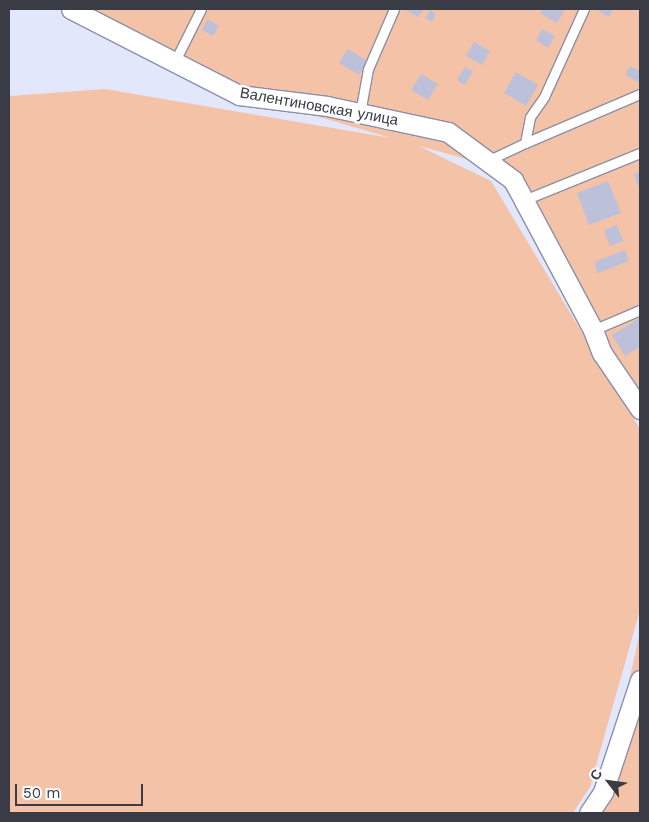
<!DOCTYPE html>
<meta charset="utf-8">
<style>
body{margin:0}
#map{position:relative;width:649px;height:822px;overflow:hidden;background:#e3e7fc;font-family:"Work Sans",sans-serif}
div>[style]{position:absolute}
.green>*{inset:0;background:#f4c3a7}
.building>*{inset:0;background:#bcc0d9}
.roads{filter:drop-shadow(1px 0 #8b8fa7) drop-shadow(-1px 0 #8b8fa7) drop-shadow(0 1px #8b8fa7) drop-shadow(0 -1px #8b8fa7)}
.service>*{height:9px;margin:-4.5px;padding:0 4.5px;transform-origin:4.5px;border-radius:4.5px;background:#fff}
.minor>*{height:19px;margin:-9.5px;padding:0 9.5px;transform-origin:9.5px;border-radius:9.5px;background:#fff}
span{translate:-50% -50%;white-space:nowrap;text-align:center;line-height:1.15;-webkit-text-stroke:5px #fff;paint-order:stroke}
.street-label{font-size:15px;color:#393b45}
.frame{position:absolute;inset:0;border:10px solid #393b45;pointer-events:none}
.north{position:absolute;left:584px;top:757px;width:50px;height:50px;-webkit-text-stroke:4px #fff;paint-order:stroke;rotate:300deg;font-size:14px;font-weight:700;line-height:20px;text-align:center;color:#393b45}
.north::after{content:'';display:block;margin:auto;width:18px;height:22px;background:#393b45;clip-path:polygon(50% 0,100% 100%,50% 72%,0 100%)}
.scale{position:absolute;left:15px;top:784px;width:128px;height:22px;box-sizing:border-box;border:2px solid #393b45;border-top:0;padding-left:6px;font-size:15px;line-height:18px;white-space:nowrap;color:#393b45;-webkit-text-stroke:4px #fff;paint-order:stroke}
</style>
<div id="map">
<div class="green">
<i style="clip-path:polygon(60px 9px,640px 9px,640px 410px,491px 166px,419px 146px,491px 181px,640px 429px,640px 610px,590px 787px,573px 813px,9px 813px,9px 96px,105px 89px,391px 138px,234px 92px)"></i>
<i style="clip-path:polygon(640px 632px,640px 813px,599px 813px)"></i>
</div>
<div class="building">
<i style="clip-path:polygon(403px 9px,424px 9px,418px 17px)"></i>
<i style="clip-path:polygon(543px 9px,565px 9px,557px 23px,540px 13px)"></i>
<i style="clip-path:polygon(595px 9px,613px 9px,609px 17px)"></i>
<i style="clip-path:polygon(430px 10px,436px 14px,432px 22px,425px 18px)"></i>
<i style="clip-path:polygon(208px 19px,219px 26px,213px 36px,202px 30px)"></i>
<i style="clip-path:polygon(542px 29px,555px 36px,548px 48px,536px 40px)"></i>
<i style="clip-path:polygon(474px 42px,490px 51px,482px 65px,466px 56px)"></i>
<i style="clip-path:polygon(348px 49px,367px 61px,359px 75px,339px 63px)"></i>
<i style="clip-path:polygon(630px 66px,640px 71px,640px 83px,625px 75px)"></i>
<i style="clip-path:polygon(465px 67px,473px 71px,465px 85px,457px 80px)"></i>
<i style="clip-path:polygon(516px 72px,538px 85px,526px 106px,504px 93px)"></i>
<i style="clip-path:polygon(421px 74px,438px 84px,428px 100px,411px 90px)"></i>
<i style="clip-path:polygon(640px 172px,640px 191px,634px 174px)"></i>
<i style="clip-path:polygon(608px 181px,621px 213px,589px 225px,577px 193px)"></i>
<i style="clip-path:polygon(617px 225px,623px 241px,610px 246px,604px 230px)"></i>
<i style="clip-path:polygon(625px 250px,629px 261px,598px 273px,594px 262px)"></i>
<i style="clip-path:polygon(640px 318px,640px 347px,625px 356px,612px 335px)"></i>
</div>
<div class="roads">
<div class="service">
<i style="left:174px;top:63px;width:60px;rotate:-63.4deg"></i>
<i style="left:360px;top:113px;width:45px;rotate:-79.7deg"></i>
<i style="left:368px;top:69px;width:65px;rotate:-66.6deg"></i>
<i style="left:525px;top:143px;width:125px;rotate:-23.1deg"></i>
<i style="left:487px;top:161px;width:42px;rotate:-25.3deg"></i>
<i style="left:525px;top:143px;width:26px;rotate:-79deg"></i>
<i style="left:530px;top:117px;width:24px;rotate:-55deg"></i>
<i style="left:544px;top:97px;width:97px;rotate:-65.6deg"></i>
<i style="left:524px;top:200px;width:125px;rotate:-22.1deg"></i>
<i style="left:593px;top:330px;width:51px;rotate:-23.1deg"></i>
</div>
<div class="minor">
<i style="left:71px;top:9px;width:189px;rotate:27.1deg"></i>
<i style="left:239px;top:95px;width:89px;rotate:7.1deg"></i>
<i style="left:327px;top:106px;width:124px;rotate:12.1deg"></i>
<i style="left:448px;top:132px;width:81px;rotate:36.4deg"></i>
<i style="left:513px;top:180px;width:170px;rotate:61.9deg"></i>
<i style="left:593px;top:330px;width:25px;rotate:69deg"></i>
<i style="left:602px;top:353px;width:68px;rotate:55.8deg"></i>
<i style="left:589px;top:813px;width:25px;rotate:-56deg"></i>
<i style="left:603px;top:792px;width:118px;rotate:-71.7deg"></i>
</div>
</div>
<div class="street-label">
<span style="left:319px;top:107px;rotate:10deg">Валентиновская улица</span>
</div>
<div class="frame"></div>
<div class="north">С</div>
<div class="scale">50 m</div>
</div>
